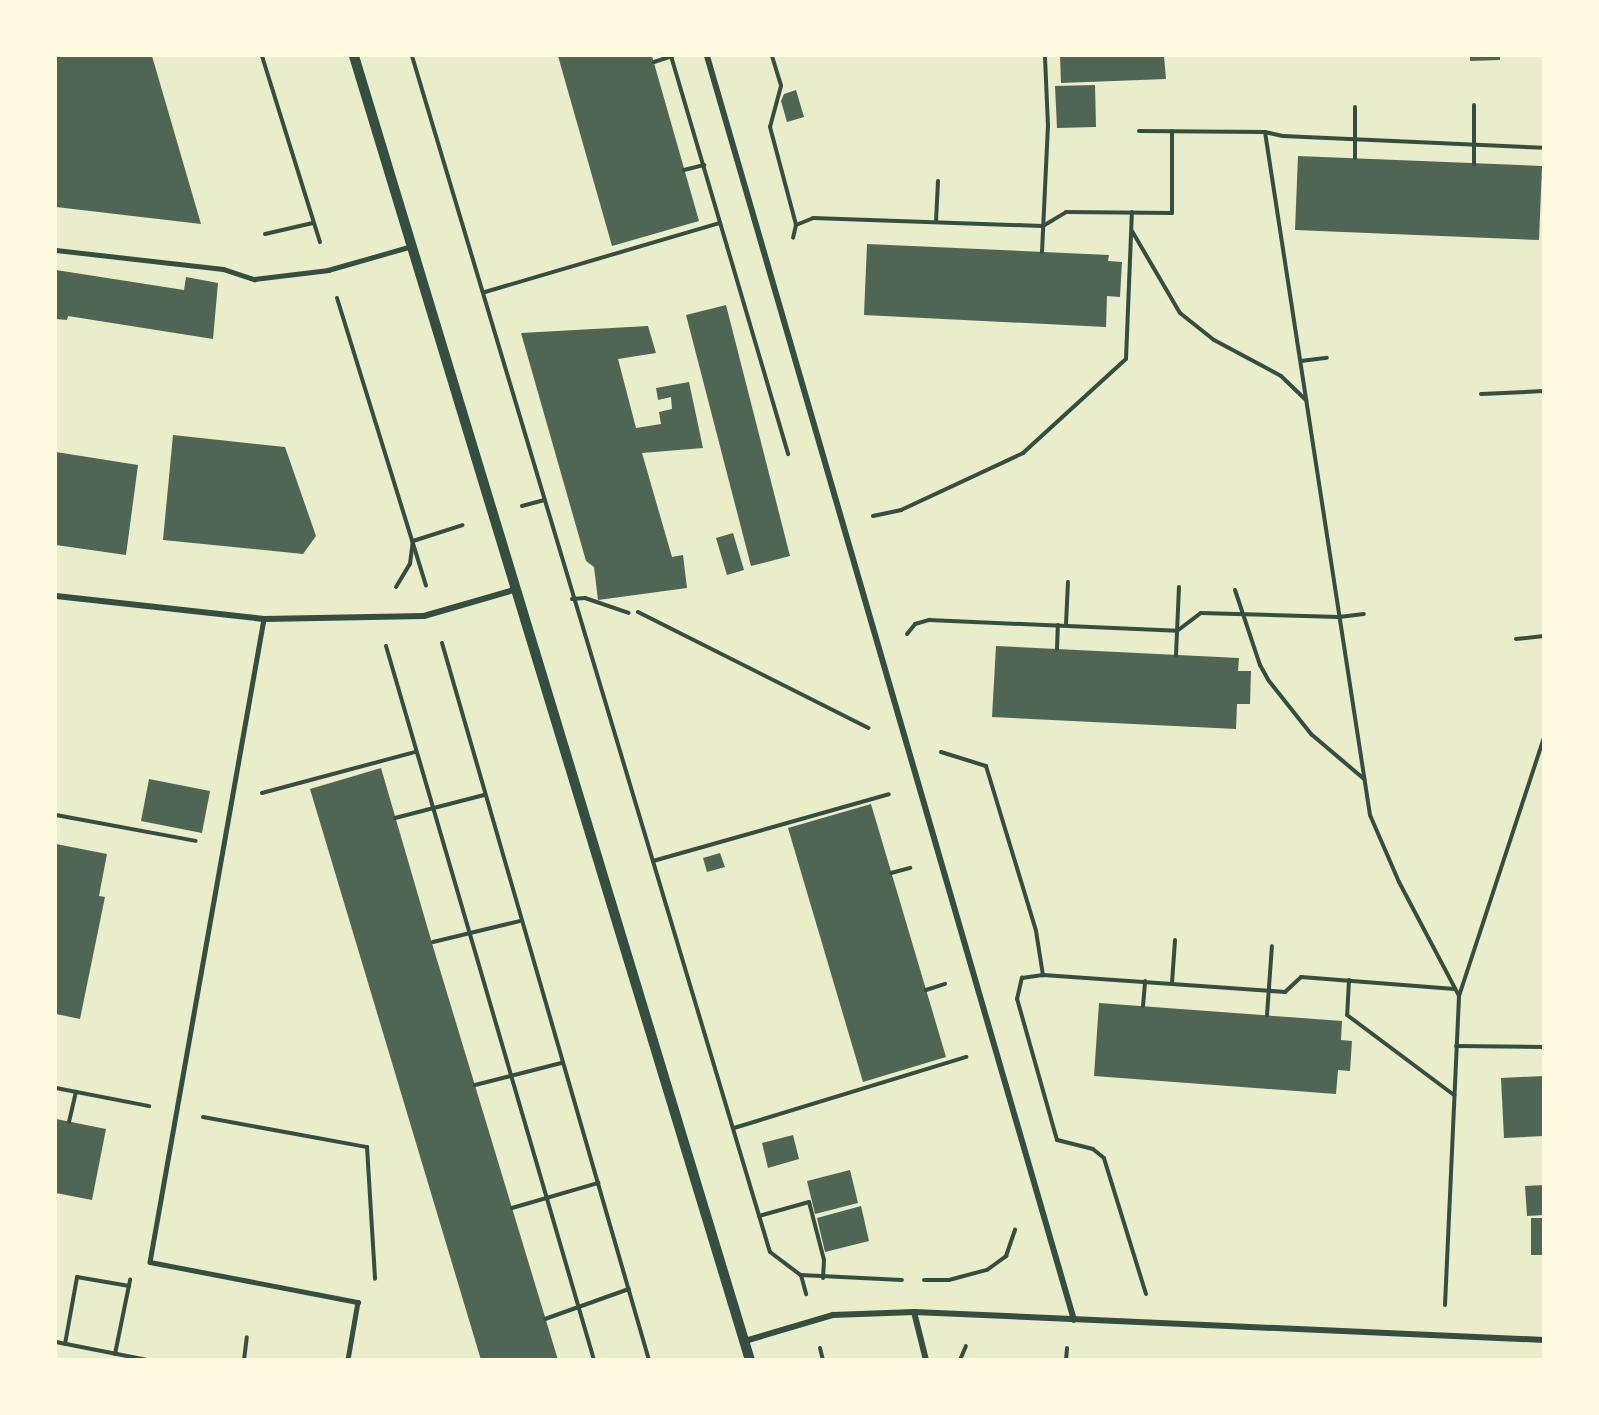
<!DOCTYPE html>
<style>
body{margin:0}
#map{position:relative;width:1599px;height:1415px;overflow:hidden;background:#e9edc9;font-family:Mulish,sans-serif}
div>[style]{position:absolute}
.building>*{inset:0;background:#4f6655}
.path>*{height:4px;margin:-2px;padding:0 2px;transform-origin:2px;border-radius:2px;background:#344e41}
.service>*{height:4.5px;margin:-2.25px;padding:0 2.25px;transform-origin:2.25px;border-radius:2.25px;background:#344e41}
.minor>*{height:6px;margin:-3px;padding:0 3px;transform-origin:3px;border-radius:3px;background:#344e41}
.tertiary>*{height:10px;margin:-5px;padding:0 5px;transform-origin:5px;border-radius:5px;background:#344e41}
span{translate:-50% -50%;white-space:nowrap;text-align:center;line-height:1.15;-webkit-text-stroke:6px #fefae0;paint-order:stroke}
.frame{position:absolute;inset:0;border:57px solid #fefae0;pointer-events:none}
</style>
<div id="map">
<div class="building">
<i style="clip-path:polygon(56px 56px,152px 56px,201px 224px,56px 207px)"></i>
<i style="clip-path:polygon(558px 56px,652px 56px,699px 221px,612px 246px)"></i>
<i style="clip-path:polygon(1060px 56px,1164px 56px,1166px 79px,1061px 83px)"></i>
<i style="clip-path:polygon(1470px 56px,1500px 56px,1500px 60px,1470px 61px)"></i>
<i style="clip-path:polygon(1095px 85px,1096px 127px,1057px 128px,1055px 86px)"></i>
<i style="clip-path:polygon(796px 90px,804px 117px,787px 122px,781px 101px,784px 94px)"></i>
<i style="clip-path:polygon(1298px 156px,1542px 166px,1539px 240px,1295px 230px)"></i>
<i style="clip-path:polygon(867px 244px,1109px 255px,1108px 261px,1122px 262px,1120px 297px,1107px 296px,1106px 327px,864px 315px)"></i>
<i style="clip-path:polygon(56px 270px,184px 290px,186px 277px,218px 283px,213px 339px,68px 316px,67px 320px,56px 319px)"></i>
<i style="clip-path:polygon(726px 305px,790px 556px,751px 566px,686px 315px)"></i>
<i style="clip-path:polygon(648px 326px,656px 353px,618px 359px,636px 428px,661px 424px,659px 412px,672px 409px,671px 397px,658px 400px,656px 388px,689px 382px,703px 448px,642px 453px,672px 557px,683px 555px,687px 588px,598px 600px,594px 567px,586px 561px,521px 333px)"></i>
<i style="clip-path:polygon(173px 435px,285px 447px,316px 536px,303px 554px,163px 540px)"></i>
<i style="clip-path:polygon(56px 452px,138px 465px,126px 555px,56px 545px)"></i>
<i style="clip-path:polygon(733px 533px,744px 570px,727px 575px,716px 538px)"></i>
<i style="clip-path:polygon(996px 646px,1239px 658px,1238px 671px,1251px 671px,1250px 704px,1237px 704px,1236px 729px,992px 717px)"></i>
<i style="clip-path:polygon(381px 768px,434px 950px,558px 1360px,481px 1360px,310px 789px)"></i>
<i style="clip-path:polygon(149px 779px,210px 791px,202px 833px,141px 821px)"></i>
<i style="clip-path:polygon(871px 804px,946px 1057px,863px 1082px,788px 828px)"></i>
<i style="clip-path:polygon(56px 844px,107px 854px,99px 896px,105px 897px,80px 1019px,56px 1014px)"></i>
<i style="clip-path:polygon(720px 853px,725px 867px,707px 872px,703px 858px)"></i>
<i style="clip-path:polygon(1099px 1003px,1342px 1021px,1341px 1040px,1352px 1041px,1350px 1071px,1338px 1070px,1336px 1094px,1094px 1076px)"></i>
<i style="clip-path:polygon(1544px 1076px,1544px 1136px,1504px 1138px,1501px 1078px)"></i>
<i style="clip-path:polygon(56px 1119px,106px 1129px,92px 1200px,56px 1193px)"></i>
<i style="clip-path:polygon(793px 1135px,799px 1159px,768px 1168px,762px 1143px)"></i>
<i style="clip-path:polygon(850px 1170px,858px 1203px,815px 1214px,807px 1181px)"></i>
<i style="clip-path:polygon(1544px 1185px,1544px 1215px,1527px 1216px,1525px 1186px)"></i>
<i style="clip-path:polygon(861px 1206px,869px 1241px,825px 1252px,817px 1218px)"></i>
<i style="clip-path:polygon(1531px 1218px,1544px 1218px,1544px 1255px,1531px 1255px)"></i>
</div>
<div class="path">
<i style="left:262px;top:56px;width:195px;rotate:72.7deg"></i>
<i style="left:412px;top:56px;width:1248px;rotate:73.34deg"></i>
<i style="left:770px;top:1252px;width:39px;rotate:37deg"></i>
<i style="left:801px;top:1275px;width:20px;rotate:75deg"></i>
<i style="left:671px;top:56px;width:415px;rotate:73.6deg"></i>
<i style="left:772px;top:56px;width:31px;rotate:73deg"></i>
<i style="left:781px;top:86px;width:42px;rotate:105deg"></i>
<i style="left:770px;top:127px;width:101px;rotate:75.1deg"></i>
<i style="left:796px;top:225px;width:13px;rotate:103deg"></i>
<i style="left:654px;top:62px;width:19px;rotate:-18deg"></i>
<i style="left:1474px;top:105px;width:59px;rotate:90deg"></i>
<i style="left:1139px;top:131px;width:126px;rotate:0.5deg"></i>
<i style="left:1265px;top:132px;width:18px;rotate:13deg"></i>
<i style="left:1283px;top:136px;width:261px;rotate:2.6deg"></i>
<i style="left:1265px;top:132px;width:691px;rotate:81.26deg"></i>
<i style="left:1370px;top:815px;width:73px;rotate:66.6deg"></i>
<i style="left:1399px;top:882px;width:129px;rotate:62.2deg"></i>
<i style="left:1355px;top:158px;width:51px;rotate:-90deg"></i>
<i style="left:684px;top:170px;width:21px;rotate:-14deg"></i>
<i style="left:936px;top:222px;width:41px;rotate:-87.2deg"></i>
<i style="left:796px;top:225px;width:18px;rotate:-22deg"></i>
<i style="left:813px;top:218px;width:230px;rotate:2deg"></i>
<i style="left:1043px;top:226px;width:27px;rotate:-31deg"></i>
<i style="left:1066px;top:212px;width:106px;rotate:0.5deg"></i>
<i style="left:1172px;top:213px;width:82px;rotate:-90deg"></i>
<i style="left:1132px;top:231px;width:95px;rotate:59.7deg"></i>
<i style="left:1180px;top:313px;width:43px;rotate:38.5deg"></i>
<i style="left:1214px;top:340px;width:76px;rotate:28.2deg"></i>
<i style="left:1281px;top:376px;width:35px;rotate:44deg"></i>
<i style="left:265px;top:234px;width:49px;rotate:-12.9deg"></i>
<i style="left:1042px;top:252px;width:126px;rotate:-87.3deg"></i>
<i style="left:1048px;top:126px;width:70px;rotate:-92.5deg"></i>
<i style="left:485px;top:292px;width:245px;rotate:-16.4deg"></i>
<i style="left:337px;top:298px;width:301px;rotate:72.8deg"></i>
<i style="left:1301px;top:361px;width:26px;rotate:-7deg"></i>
<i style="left:1481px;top:394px;width:63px;rotate:-2.7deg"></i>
<i style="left:522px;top:506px;width:23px;rotate:-15deg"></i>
<i style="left:873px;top:516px;width:29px;rotate:-12deg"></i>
<i style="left:901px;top:510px;width:135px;rotate:-25deg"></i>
<i style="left:1023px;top:453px;width:139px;rotate:-42.4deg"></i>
<i style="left:1126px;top:359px;width:147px;rotate:-87.7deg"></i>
<i style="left:396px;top:587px;width:27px;rotate:-59deg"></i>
<i style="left:410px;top:564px;width:23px;rotate:-83deg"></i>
<i style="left:413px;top:541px;width:52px;rotate:-17.7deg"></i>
<i style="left:1235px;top:590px;width:79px;rotate:71.6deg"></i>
<i style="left:1260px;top:665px;width:18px;rotate:61deg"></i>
<i style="left:1269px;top:681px;width:68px;rotate:51.6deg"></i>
<i style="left:1311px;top:734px;width:70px;rotate:40.3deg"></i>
<i style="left:572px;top:599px;width:13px;rotate:-4deg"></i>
<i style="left:585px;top:598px;width:46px;rotate:18.8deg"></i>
<i style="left:638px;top:612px;width:258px;rotate:26.7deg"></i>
<i style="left:1066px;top:624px;width:42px;rotate:-87.3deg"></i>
<i style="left:907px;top:634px;width:13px;rotate:-51deg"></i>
<i style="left:915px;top:624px;width:15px;rotate:-16deg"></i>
<i style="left:929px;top:620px;width:248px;rotate:2.5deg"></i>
<i style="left:1177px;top:631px;width:30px;rotate:-37deg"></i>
<i style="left:1201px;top:613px;width:138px;rotate:1.7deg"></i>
<i style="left:1339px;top:617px;width:25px;rotate:-7deg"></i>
<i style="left:1516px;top:639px;width:28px;rotate:-6deg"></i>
<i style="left:442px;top:643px;width:746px;rotate:73.9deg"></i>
<i style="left:386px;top:646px;width:744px;rotate:73.76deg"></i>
<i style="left:1057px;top:649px;width:24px;rotate:-88deg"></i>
<i style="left:1176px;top:655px;width:68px;rotate:-87.5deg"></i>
<i style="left:941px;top:752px;width:47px;rotate:17.3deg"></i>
<i style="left:986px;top:766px;width:172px;rotate:73.1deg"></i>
<i style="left:1036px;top:931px;width:45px;rotate:81deg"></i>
<i style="left:262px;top:793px;width:158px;rotate:-15deg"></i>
<i style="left:56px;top:815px;width:142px;rotate:10.5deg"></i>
<i style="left:395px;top:818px;width:92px;rotate:-14.5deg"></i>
<i style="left:653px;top:861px;width:245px;rotate:-15.8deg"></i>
<i style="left:891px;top:873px;width:20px;rotate:-15deg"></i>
<i style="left:433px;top:942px;width:89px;rotate:-13.6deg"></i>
<i style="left:1349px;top:980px;width:35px;rotate:93deg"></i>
<i style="left:1347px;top:1015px;width:134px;rotate:36.8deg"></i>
<i style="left:1172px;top:983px;width:43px;rotate:-86deg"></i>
<i style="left:926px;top:990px;width:20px;rotate:-18deg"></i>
<i style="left:1143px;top:1006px;width:25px;rotate:-85deg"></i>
<i style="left:1267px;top:1015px;width:69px;rotate:-85.9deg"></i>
<i style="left:1456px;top:1046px;width:88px;rotate:0.7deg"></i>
<i style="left:475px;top:1085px;width:89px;rotate:-14.3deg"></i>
<i style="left:56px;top:1088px;width:95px;rotate:11deg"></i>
<i style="left:203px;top:1117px;width:167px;rotate:10.4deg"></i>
<i style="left:367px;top:1147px;width:132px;rotate:86.5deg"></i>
<i style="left:69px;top:1122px;width:31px;rotate:-77deg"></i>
<i style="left:734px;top:1128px;width:243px;rotate:-17deg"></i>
<i style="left:512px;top:1208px;width:90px;rotate:-16.2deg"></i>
<i style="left:759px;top:1216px;width:52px;rotate:-15.6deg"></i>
<i style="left:809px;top:1202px;width:60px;rotate:75.5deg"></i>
<i style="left:824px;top:1260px;width:18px;rotate:93deg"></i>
<i style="left:801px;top:1275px;width:101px;rotate:2.8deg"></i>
<i style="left:924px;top:1280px;width:25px"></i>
<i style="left:949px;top:1280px;width:39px;rotate:-15deg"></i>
<i style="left:987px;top:1270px;width:24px;rotate:-36deg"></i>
<i style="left:1006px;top:1256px;width:28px;rotate:-71deg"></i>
<i style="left:1146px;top:1294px;width:142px;rotate:-107.2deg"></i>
<i style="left:1104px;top:1158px;width:14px;rotate:-141deg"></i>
<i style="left:1093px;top:1149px;width:37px;rotate:-166deg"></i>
<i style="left:1057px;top:1140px;width:147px;rotate:-105.8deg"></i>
<i style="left:1017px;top:999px;width:22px;rotate:-77deg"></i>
<i style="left:1022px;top:978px;width:21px;rotate:-8deg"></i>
<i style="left:1043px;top:975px;width:243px;rotate:4deg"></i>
<i style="left:1285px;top:992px;width:22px;rotate:-43deg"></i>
<i style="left:1301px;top:977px;width:154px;rotate:4.5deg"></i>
<i style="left:1445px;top:1305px;width:309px;rotate:-87.4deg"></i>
<i style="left:1459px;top:996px;width:272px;rotate:-71.8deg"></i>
<i style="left:545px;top:1319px;width:89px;rotate:-19.7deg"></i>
<i style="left:56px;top:1342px;width:93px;rotate:11.2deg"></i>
<i style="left:65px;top:1344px;width:68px;rotate:-79.8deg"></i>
<i style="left:77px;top:1277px;width:53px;rotate:9.8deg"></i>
<i style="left:820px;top:1348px;width:12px;rotate:76deg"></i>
<i style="left:115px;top:1354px;width:76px;rotate:-78.5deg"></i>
<i style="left:244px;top:1360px;width:23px;rotate:-83deg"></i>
<i style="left:960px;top:1360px;width:15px;rotate:-67deg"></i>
<i style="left:1066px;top:1360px;width:12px;rotate:-85deg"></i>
</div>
<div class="service">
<i style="left:56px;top:250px;width:168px;rotate:6.5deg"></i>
<i style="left:223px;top:269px;width:33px;rotate:18deg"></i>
<i style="left:254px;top:279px;width:75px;rotate:-6.9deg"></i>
<i style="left:328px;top:270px;width:87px;rotate:-15.9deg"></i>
<i style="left:264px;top:619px;width:653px;rotate:100.05deg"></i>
<i style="left:150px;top:1262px;width:212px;rotate:10.9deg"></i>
<i style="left:358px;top:1302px;width:59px;rotate:99.8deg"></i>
</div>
<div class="minor">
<i style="left:707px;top:56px;width:1316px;rotate:73.81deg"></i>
<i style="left:56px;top:596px;width:209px;rotate:6.3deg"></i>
<i style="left:264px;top:619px;width:160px;rotate:-1.1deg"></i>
<i style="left:424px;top:616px;width:97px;rotate:-16.2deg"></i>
<i style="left:914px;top:1312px;width:49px;rotate:76deg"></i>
<i style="left:745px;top:1341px;width:92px;rotate:-16.5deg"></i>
<i style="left:833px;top:1315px;width:81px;rotate:-2.1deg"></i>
<i style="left:914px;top:1312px;width:631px;rotate:2.54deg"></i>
</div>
<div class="tertiary">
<i style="left:354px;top:56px;width:1363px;rotate:73.11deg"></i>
</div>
<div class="frame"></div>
</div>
